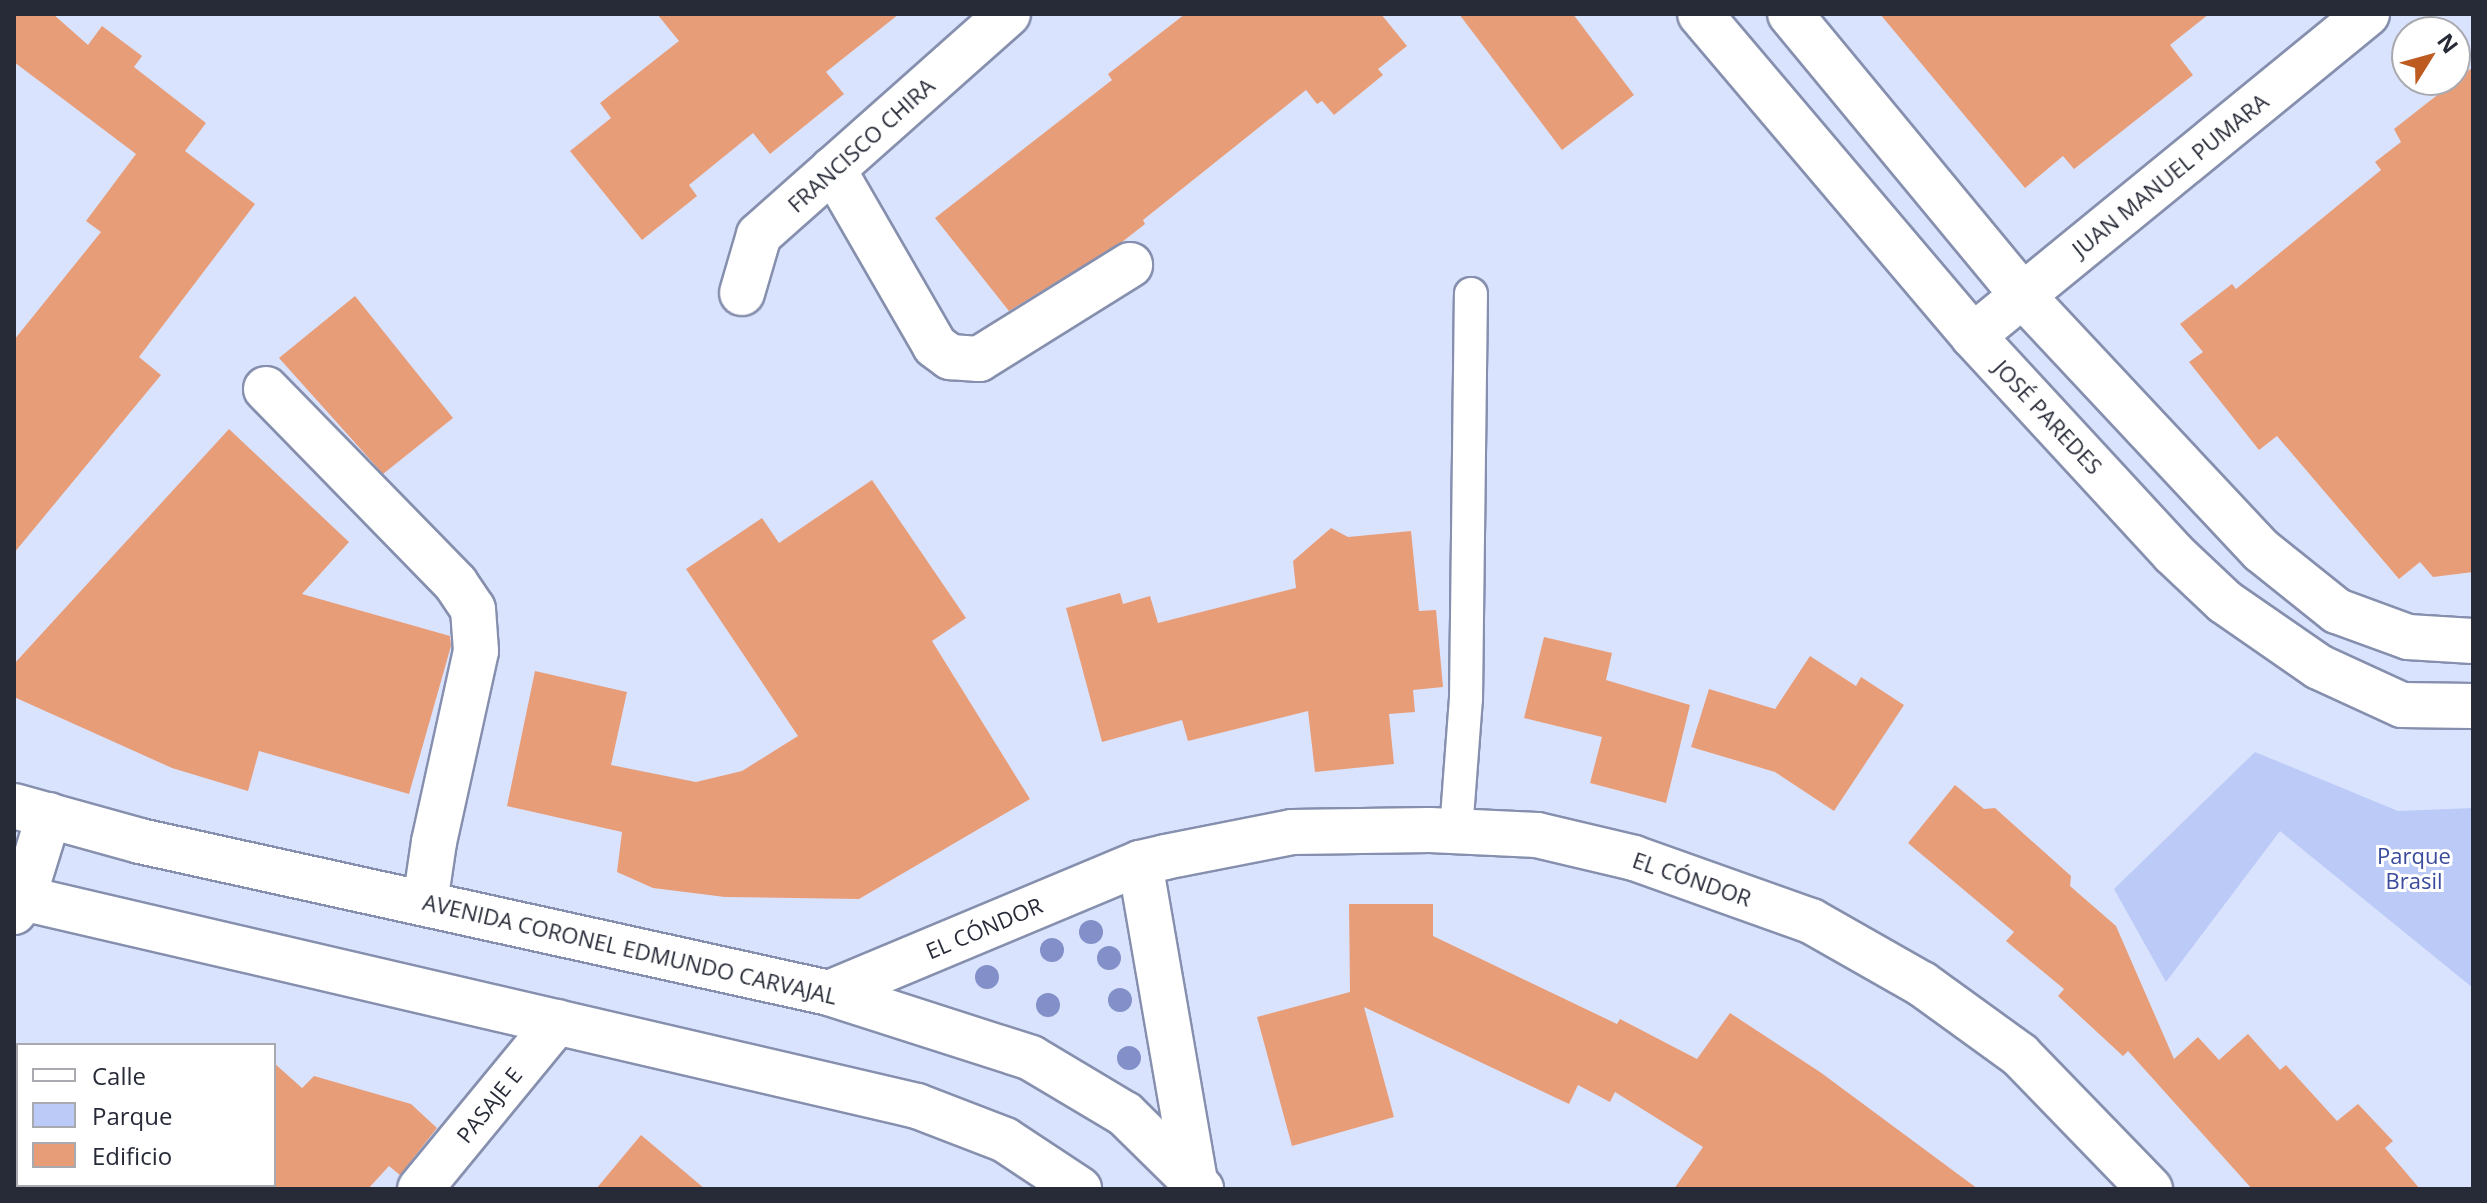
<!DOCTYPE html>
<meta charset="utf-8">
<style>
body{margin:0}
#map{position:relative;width:2487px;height:1203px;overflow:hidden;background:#dae3fe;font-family:"Open Sans",sans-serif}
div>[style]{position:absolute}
.green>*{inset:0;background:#bbcaf7}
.building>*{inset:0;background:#e89d79}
.roads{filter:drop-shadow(2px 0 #8690ae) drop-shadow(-2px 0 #8690ae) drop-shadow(0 2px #8690ae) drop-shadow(0 -2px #8690ae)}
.service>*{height:32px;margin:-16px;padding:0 16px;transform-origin:16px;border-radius:16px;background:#fff}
.minor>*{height:44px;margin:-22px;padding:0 22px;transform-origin:22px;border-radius:22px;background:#fff}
.secondary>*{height:44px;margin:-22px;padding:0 22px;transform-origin:22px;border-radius:22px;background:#fff}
.trees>*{width:24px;height:24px;margin:-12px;border-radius:50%;background:#828fc8}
span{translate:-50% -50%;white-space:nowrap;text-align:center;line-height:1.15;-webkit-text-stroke:6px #fff;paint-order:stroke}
.street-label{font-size:22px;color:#272b37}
.park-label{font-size:22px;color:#3a4b9c}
.frame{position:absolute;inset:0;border:16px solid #272b37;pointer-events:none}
.legend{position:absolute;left:16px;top:1043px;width:260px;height:144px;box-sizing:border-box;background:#fff;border:2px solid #a9aaaf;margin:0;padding:10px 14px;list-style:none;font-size:24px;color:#272b37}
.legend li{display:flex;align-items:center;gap:16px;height:40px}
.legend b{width:40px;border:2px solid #a9aaaf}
.north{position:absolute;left:2391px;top:16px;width:80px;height:80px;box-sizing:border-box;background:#fff;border:2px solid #a9aaaf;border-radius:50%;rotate:53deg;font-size:22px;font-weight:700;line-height:32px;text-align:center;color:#272b37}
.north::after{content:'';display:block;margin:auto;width:28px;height:36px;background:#be5b21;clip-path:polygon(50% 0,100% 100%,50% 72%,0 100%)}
</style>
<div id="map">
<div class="green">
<i style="clip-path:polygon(2255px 752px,2398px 811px,2473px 808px,2473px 988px,2280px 831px,2166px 982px,2114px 889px)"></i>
</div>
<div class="building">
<i style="clip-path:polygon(14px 14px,53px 14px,88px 45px,102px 26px,142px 56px,134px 67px,206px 123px,185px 151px,255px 204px,139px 357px,161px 375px,14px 553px,14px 340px,101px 232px,86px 221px,136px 154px,14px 62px)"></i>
<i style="clip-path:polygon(657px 14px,899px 14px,826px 72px,844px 94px,770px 154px,753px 133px,689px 185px,697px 196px,642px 240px,570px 151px,611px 118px,600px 103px,679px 41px)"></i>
<i style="clip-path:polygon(1185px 14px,1381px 14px,1407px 46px,1378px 69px,1383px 75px,1334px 115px,1322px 101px,1317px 104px,1306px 90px,1143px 220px,1145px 224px,1122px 242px,1009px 311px,935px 218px,1112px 80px,1108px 74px)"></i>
<i style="clip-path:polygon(1459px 14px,1573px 14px,1634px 95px,1562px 150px)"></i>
<i style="clip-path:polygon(1880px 14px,2209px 14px,2170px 45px,2193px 75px,2074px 169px,2063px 156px,2025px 188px)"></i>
<i style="clip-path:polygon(2473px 67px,2473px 572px,2433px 577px,2420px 562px,2399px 579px,2277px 436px,2259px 450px,2189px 362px,2203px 352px,2180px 324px,2232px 284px,2236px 289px,2381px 170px,2375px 162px,2401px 142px,2394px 129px)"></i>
<i style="clip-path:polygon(355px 296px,453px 418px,383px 474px,279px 358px)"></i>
<i style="clip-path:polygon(229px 429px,349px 542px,302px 594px,450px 636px,451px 646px,409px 794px,259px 751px,248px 791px,172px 768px,14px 697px,14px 664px)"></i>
<i style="clip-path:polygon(872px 480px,966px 618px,932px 641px,1030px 799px,859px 899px,725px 897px,653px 888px,617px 872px,622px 832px,507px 806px,535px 671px,627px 692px,611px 765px,696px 782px,742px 771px,798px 736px,686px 569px,762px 518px,779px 543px)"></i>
<i style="clip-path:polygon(1331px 528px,1348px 537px,1411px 531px,1419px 611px,1436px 610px,1443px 687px,1413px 690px,1415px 712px,1389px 714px,1394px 764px,1315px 772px,1308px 711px,1188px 741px,1182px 720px,1102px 742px,1066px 608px,1120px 593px,1123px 604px,1150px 596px,1158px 623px,1296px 588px,1293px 561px)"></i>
<i style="clip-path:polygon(1544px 637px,1612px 653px,1606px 680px,1690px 705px,1666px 803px,1590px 783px,1602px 737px,1524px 718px)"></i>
<i style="clip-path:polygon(1810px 656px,1856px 686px,1861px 677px,1904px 705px,1834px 811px,1775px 772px,1691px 747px,1709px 689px,1775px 709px)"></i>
<i style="clip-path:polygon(1955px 785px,1984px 809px,1995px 808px,2071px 876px,2070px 886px,2116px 926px,2174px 1059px,2198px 1037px,2219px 1060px,2248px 1034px,2280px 1070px,2286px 1065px,2337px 1121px,2358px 1104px,2393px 1141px,2385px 1148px,2420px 1189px,2252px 1189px,2128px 1051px,2123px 1056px,2058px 996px,2064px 989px,2006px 941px,2014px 932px,1908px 843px)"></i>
<i style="clip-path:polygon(1349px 904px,1433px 904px,1433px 936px,1617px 1024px,1620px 1019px,1697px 1059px,1730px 1013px,1820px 1072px,1978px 1189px,1674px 1189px,1703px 1147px,1615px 1092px,1610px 1102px,1578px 1085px,1569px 1104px,1364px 1007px,1394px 1117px,1292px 1146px,1257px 1017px,1350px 992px)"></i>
<i style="clip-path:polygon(274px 1063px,302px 1088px,314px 1076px,411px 1104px,437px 1128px,400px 1175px,389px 1166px,368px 1189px,274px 1189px)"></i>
<i style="clip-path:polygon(641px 1135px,705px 1189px,596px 1189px)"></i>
</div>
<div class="roads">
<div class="service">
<i style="left:1456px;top:831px;width:132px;rotate:-85.7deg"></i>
<i style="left:1466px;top:699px;width:405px;rotate:-89.3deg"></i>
</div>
<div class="minor">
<i style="left:1700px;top:14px;width:422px;rotate:49.7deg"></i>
<i style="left:1973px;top:336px;width:295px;rotate:47.3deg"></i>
<i style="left:2173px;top:553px;width:71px;rotate:43.3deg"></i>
<i style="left:2225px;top:602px;width:114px;rotate:34.7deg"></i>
<i style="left:2319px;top:667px;width:91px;rotate:24.6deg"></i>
<i style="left:2402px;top:705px;width:71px;rotate:0.8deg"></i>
<i style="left:1790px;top:14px;width:366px;rotate:50.4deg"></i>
<i style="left:2023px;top:296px;width:349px;rotate:46.9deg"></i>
<i style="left:2262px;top:551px;width:96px;rotate:38.7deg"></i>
<i style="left:2337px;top:611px;width:76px;rotate:20.1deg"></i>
<i style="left:2408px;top:637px;width:65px;rotate:3.5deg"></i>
<i style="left:833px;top:169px;width:204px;rotate:60deg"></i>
<i style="left:935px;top:346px;width:19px;rotate:36deg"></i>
<i style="left:950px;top:357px;width:29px;rotate:4deg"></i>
<i style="left:979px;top:359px;width:178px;rotate:-31.9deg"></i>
<i style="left:742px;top:293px;width:60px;rotate:-73.7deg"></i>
<i style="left:759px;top:235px;width:333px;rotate:-41.6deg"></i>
<i style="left:1973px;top:336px;width:509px;rotate:-39.26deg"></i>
<i style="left:266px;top:389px;width:272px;rotate:45.7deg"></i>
<i style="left:456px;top:584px;width:30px;rotate:56deg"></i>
<i style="left:473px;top:609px;width:42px;rotate:85.9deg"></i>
<i style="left:476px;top:651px;width:196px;rotate:102.4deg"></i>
<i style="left:434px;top:842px;width:62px;rotate:98.4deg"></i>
<i style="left:1140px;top:863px;width:323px;rotate:80.2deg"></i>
<i style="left:1195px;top:1181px;width:9px;rotate:111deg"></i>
<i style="left:14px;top:912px;width:16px;rotate:-55deg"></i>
<i style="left:23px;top:899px;width:88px;rotate:-72.8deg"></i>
<i style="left:829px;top:993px;width:337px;rotate:-22.7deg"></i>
<i style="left:1140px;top:863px;width:26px;rotate:-13deg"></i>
<i style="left:1165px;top:857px;width:129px;rotate:-11.1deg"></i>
<i style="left:1292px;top:832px;width:138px;rotate:-0.8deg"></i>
<i style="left:1430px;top:830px;width:107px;rotate:2.7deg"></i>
<i style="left:1537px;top:835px;width:100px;rotate:13.3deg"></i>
<i style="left:1634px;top:858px;width:188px;rotate:19.6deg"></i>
<i style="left:1811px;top:921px;width:128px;rotate:29.6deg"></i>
<i style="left:1922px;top:984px;width:121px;rotate:35.9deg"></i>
<i style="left:2020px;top:1055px;width:187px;rotate:45.9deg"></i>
<i style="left:420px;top:1189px;width:216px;rotate:-50.6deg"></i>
</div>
<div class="secondary">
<i style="left:14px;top:806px;width:131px;rotate:15.5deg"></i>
<i style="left:140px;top:841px;width:706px;rotate:12.44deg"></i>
<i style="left:829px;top:993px;width:212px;rotate:17.8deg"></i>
<i style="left:1031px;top:1058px;width:109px;rotate:30.8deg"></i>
<i style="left:1125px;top:1114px;width:107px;rotate:44.6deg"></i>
<i style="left:14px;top:896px;width:927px;rotate:13.09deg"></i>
<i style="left:917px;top:1106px;width:94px;rotate:21.1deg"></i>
<i style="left:1005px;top:1140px;width:89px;rotate:33.5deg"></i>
</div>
</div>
<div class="trees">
<i style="left:1091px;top:932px"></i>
<i style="left:1052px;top:950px"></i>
<i style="left:1109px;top:958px"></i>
<i style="left:987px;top:977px"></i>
<i style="left:1120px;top:1000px"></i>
<i style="left:1048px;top:1005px"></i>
<i style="left:1129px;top:1058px"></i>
</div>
<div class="street-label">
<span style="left:861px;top:145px;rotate:-42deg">FRANCISCO CHIRA</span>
<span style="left:2170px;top:175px;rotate:-39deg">JUAN MANUEL PUMARA</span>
<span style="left:2048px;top:417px;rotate:47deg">JOSÉ PAREDES</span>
<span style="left:1692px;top:879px;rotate:19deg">EL CÓNDOR</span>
<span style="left:984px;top:928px;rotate:-23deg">EL CÓNDOR</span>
<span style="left:630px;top:949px;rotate:13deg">AVENIDA CORONEL EDMUNDO CARVAJAL</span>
<span style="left:489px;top:1105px;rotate:-51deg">PASAJE E</span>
</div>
<div class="park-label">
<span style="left:2414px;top:868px">Parque<br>Brasil</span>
</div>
<div class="frame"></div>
<ul class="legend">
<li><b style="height:10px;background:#fff"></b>Calle</li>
<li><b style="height:22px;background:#bbcaf7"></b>Parque</li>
<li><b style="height:22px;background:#e89d79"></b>Edificio</li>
</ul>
<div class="north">N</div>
</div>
